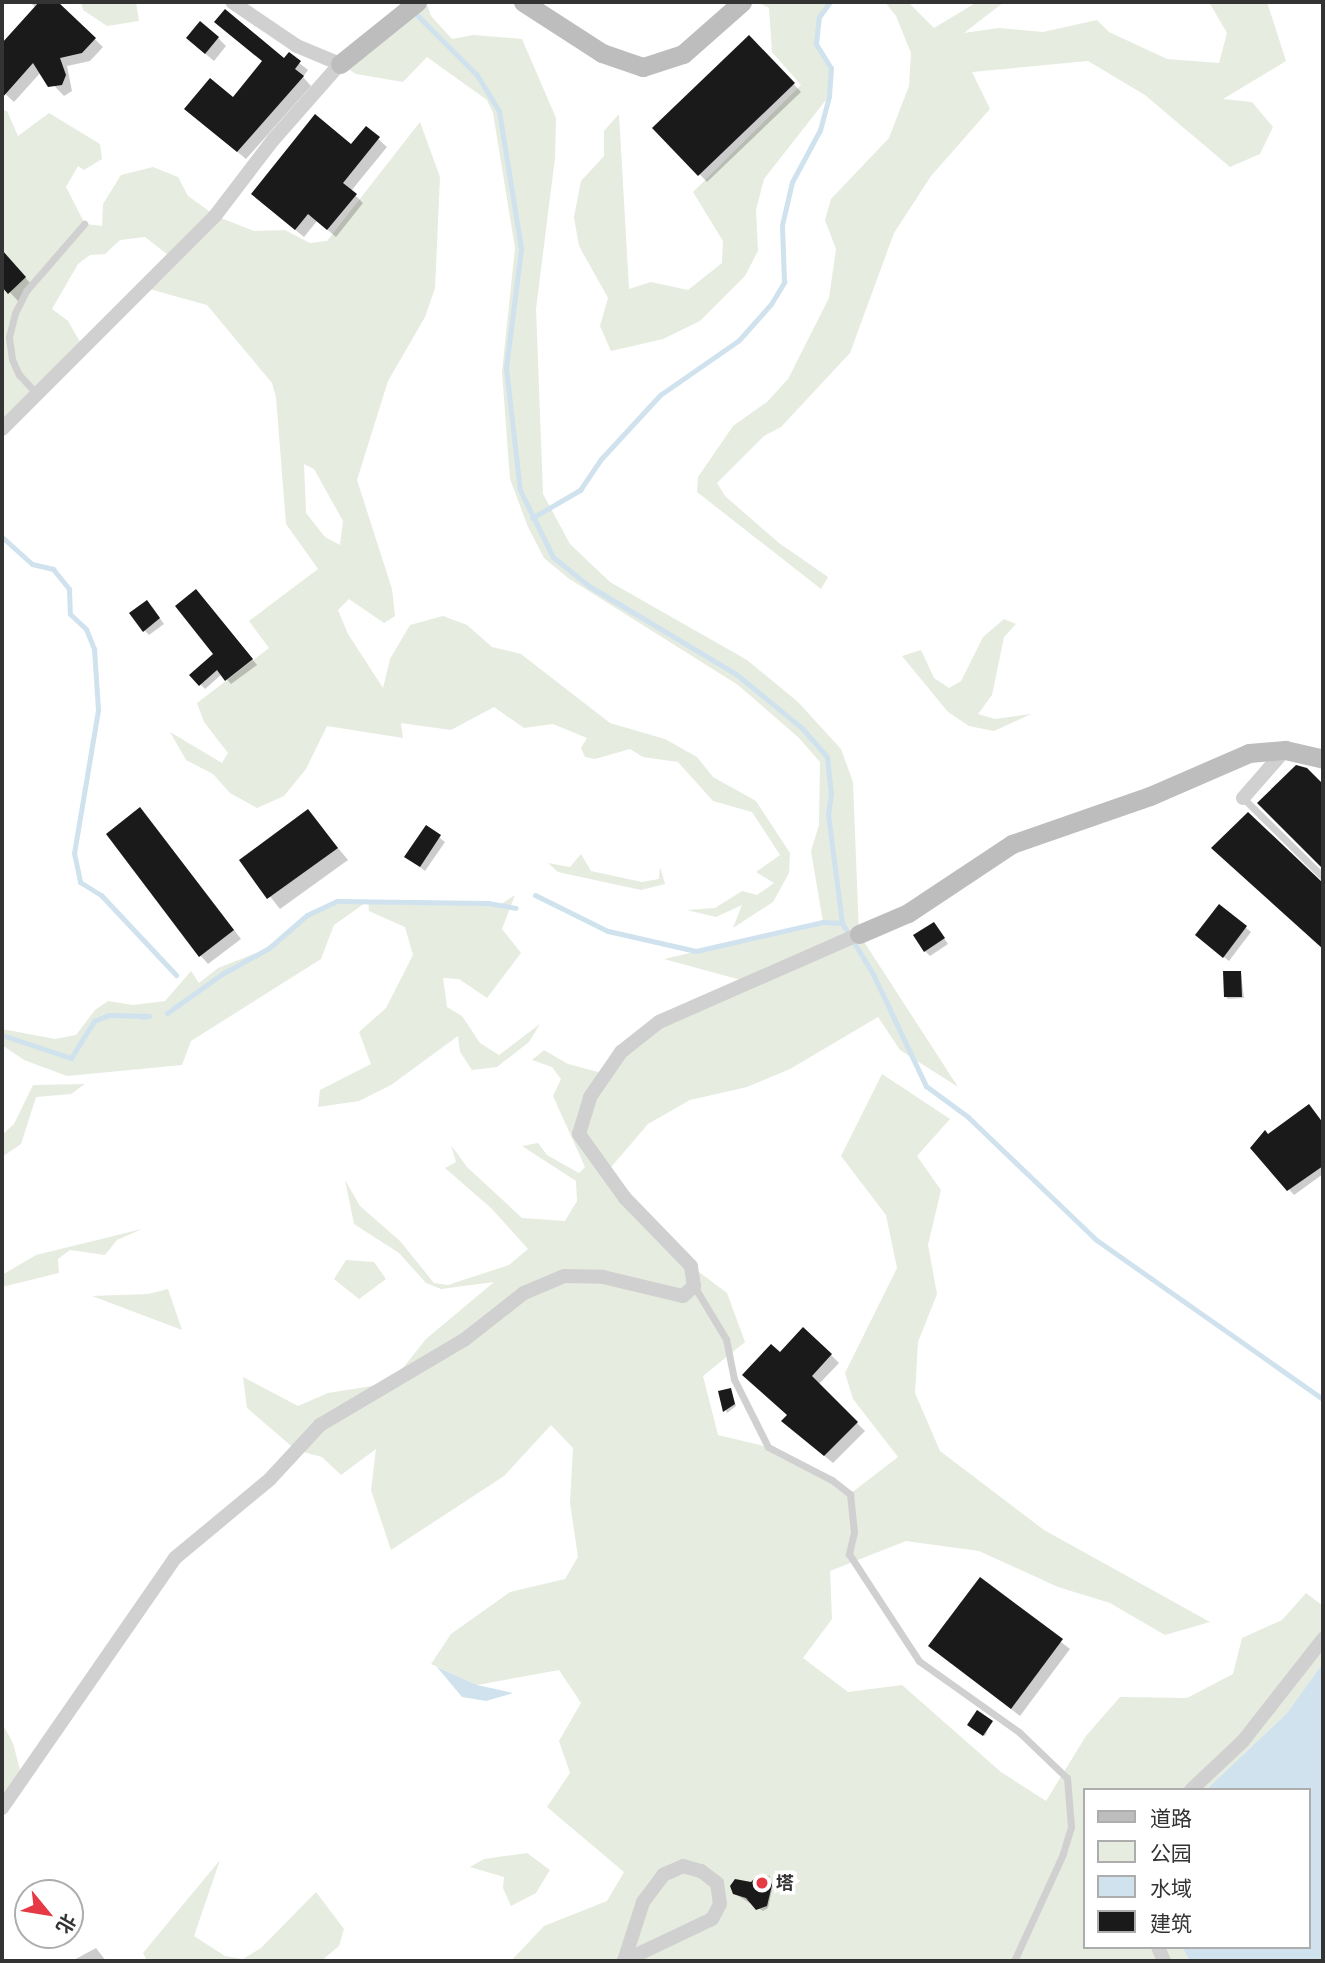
<!DOCTYPE html>
<meta charset="utf-8">
<style>
body{margin:0}
#map{position:relative;width:1325px;height:1963px;overflow:hidden;background:#fff;font-family:"Fira Sans","Noto Sans SC",sans-serif}
div>[style]{position:absolute}
.green>*{inset:0;background:#e6ecdf}
.water>*{inset:0;background:#cfe2ee}
.shadow>*{inset:0;background:#0003}
.stream>*{height:5px;margin:-2.5px;padding:0 2.5px;transform-origin:2.5px;border-radius:2.5px;background:#cfe2ee}
.building>*{inset:0;background:#1a1a1a}
.lane>*{height:7px;margin:-3.5px;padding:0 3.5px;transform-origin:3.5px;border-radius:3.5px;background:#d0d0d0}
.street>*{height:14px;margin:-7px;padding:0 7px;transform-origin:7px;border-radius:7px;background:#d0d0d0}
.secondary>*{height:19px;margin:-9.5px;padding:0 9.5px;transform-origin:9.5px;border-radius:9.5px;background:#bdbdbd}
.dots>*{width:19px;height:19px;translate:-50% -50%;box-sizing:border-box;border:4px solid #fff;border-radius:50%}
span{translate:-50% -50%;white-space:nowrap;text-align:center;line-height:1.15;-webkit-text-stroke:7px #fff;paint-order:stroke}
.poi-label{font-size:18px;color:#333;font-weight:700}
.left{translate:0 -50%;text-align:left}
.frame{position:absolute;inset:0;border:4px solid #333;pointer-events:none}
.legend{position:absolute;left:1083px;top:1788px;width:228px;height:161px;box-sizing:border-box;background:#fff;border:2px solid #adadad;margin:0;padding:9px 12px;list-style:none;font-size:21px;color:#333}
.legend li{display:flex;align-items:center;gap:14px;height:35px}
.legend b{width:35px;border:2px solid #adadad}
.north{position:absolute;left:14px;top:1879px;width:70px;height:70px;box-sizing:border-box;background:#fff;border:2px solid #adadad;border-radius:50%;rotate:120deg;font-size:19px;font-weight:700;line-height:28px;text-align:center;color:#333}
.north::after{content:'';display:block;margin:auto;width:24px;height:32px;background:#e63946;clip-path:polygon(50% 0,100% 100%,50% 72%,0 100%)}
</style>
<div id="map">
<div class="green">
<i style="clip-path:polygon(81px 2px,136px 2px,139px 21px,107px 26px,83px 10px)"></i>
<i style="clip-path:polygon(426px 2px,431px 16px,452px 39px,473px 35px,522px 39px,556px 118px,555px 158px,536px 309px,543px 494px,570px 544px,610px 582px,747px 660px,798px 702px,841px 749px,853px 782px,859px 934px,958px 1087px,900px 1050px,878px 1017px,790px 1069px,747px 1087px,690px 1100px,648px 1124px,606px 1173px,691px 1266px,727px 1293px,745px 1342px,703px 1376px,718px 1435px,768px 1447px,850px 1494px,898px 1457px,853px 1399px,845px 1373px,897px 1268px,886px 1215px,841px 1156px,882px 1074px,950px 1119px,917px 1156px,941px 1190px,928px 1245px,937px 1294px,918px 1342px,915px 1393px,940px 1451px,1044px 1530px,1210px 1622px,1165px 1635px,1110px 1603px,1058px 1587px,979px 1551px,906px 1541px,830px 1571px,832px 1619px,803px 1658px,848px 1692px,902px 1685px,1001px 1772px,1046px 1801px,1086px 1736px,1120px 1697px,1187px 1698px,1233px 1674px,1242px 1638px,1282px 1620px,1306px 1593px,1323px 1606px,1323px 1663px,1287px 1713px,1206px 1790px,1085px 1790px,1085px 1947px,1182px 1947px,1190px 1961px,511px 1961px,544px 1926px,607px 1901px,624px 1872px,547px 1807px,570px 1773px,559px 1741px,581px 1703px,559px 1670px,477px 1685px,431px 1664px,451px 1634px,510px 1592px,565px 1579px,578px 1557px,570px 1503px,573px 1448px,551px 1425px,504px 1476px,391px 1550px,371px 1490px,376px 1449px,341px 1475px,322px 1457px,296px 1450px,247px 1408px,243px 1377px,298px 1406px,328px 1393px,391px 1383px,426px 1339px,494px 1282px,441px 1289px,426px 1283px,399px 1253px,354px 1224px,345px 1180px,360px 1206px,400px 1241px,434px 1283px,448px 1285px,509px 1265px,528px 1249px,491px 1208px,445px 1168px,456px 1162px,451px 1145px,467px 1167px,522px 1218px,565px 1221px,577px 1201px,576px 1181px,522px 1146px,538px 1143px,547px 1155px,579px 1173px,585px 1167px,553px 1096px,561px 1079px,552px 1067px,532px 1060px,544px 1050px,568px 1064px,606px 1074px,659px 1022px,752px 983px,664px 959px,823px 922px,811px 851px,819px 825px,820px 762px,799px 738px,738px 685px,568px 578px,544px 558px,528px 527px,510px 479px,502px 372px,515px 248px,493px 113px,487px 100px,427px 57px,403px 82px,356px 74px,340px 64px)"></i>
<i style="clip-path:polygon(757px 2px,830px 2px,819px 17px,816px 44px,831px 68px,829px 96px,764px 179px,756px 210px,758px 251px,745px 276px,700px 321px,663px 339px,611px 351px,600px 326px,608px 298px,579px 246px,574px 217px,581px 181px,604px 156px,604px 131px,619px 114px,629px 289px,651px 282px,688px 290px,722px 263px,723px 241px,693px 192px,801px 85px,772px 52px,769px 8px)"></i>
<i style="clip-path:polygon(885px 2px,908px 2px,934px 28px,977px 2px,1004px 2px,964px 33px,998px 28px,1043px 32px,1097px 20px,1109px 32px,1167px 59px,1219px 63px,1227px 33px,1209px 2px,1267px 2px,1286px 61px,1223px 99px,1252px 102px,1273px 127px,1260px 154px,1230px 167px,1145px 95px,1088px 61px,972px 72px,990px 109px,931px 176px,894px 233px,850px 353px,781px 427px,764px 436px,717px 483px,725px 496px,779px 543px,828px 577px,821px 589px,697px 492px,698px 477px,733px 426px,767px 402px,788px 379px,829px 298px,836px 249px,825px 220px,831px 199px,889px 138px,909px 86px,911px 53px,896px 16px)"></i>
<i style="clip-path:polygon(evenodd,2px 110px,7px 111px,18px 136px,49px 113px,100px 144px,102px 159px,84px 170px,78px 166px,66px 187px,85px 224px,102px 226px,103px 204px,121px 175px,153px 167px,178px 177px,188px 196px,216px 216px,254px 231px,285px 230px,310px 243px,327px 241px,420px 122px,440px 177px,435px 288px,425px 317px,388px 381px,357px 480px,392px 589px,395px 616px,384px 623px,349px 599px,338px 610px,348px 634px,383px 688px,390px 659px,410px 625px,443px 616px,467px 625px,492px 647px,521px 654px,610px 723px,665px 739px,697px 757px,713px 777px,756px 801px,790px 853px,789px 873px,773px 902px,733px 928px,742px 905px,716px 917px,687px 910px,715px 908px,742px 891px,757px 895px,774px 883px,756px 872px,780px 855px,752px 812px,713px 801px,678px 762px,643px 757px,630px 749px,595px 759px,585px 757px,581px 748px,587px 738px,553px 724px,524px 728px,494px 707px,451px 730px,401px 723px,403px 738px,327px 726px,306px 769px,284px 796px,257px 808px,230px 793px,213px 774px,186px 760px,170px 732px,222px 763px,228px 753px,204px 722px,197px 703px,269px 648px,249px 621px,318px 569px,286px 524px,276px 397px,272px 383px,207px 305px,142px 287px,172px 258px,145px 237px,120px 240px,105px 254px,90px 255px,78px 264px,52px 309px,68px 321px,83px 347px,2px 429px,2px 110px,304px 464px,314px 469px,343px 521px,340px 545px,325px 537px,306px 513px,304px 464px)"></i>
<i style="clip-path:polygon(1004px 619px,1016px 624px,1004px 637px,992px 695px,978px 714px,995px 719px,1031px 714px,994px 731px,969px 726px,948px 712px,902px 656px,921px 650px,934px 678px,949px 688px,961px 681px,983px 637px)"></i>
<i style="clip-path:polygon(581px 854px,591px 871px,642px 882px,659px 879px,660px 867px,665px 884px,641px 890px,558px 872px,548px 863px,570px 867px)"></i>
<i style="clip-path:polygon(515px 895px,502px 929px,521px 953px,487px 998px,459px 979px,443px 978px,447px 1007px,462px 1016px,480px 1043px,499px 1055px,540px 1024px,529px 1042px,497px 1067px,472px 1070px,460px 1052px,458px 1036px,391px 1085px,359px 1101px,318px 1107px,320px 1090px,371px 1064px,359px 1032px,386px 1008px,413px 955px,405px 927px,369px 911px,368px 901px,334px 925px,321px 959px,191px 1041px,182px 1065px,67px 1076px,24px 1060px,2px 1045px,2px 1029px,55px 1039px,76px 1035px,95px 1010px,108px 1001px,133px 1005px,165px 1001px,191px 971px,199px 983px,218px 968px,269px 948px,307px 915px,337px 901px,369px 900px,457px 902px,500px 905px)"></i>
<i style="clip-path:polygon(85px 1084px,71px 1094px,36px 1097px,21px 1144px,2px 1157px,2px 1135px,14px 1124px,33px 1085px)"></i>
<i style="clip-path:polygon(142px 1229px,117px 1240px,105px 1255px,70px 1250px,58px 1259px,59px 1273px,2px 1287px,2px 1275px,36px 1255px)"></i>
<i style="clip-path:polygon(346px 1260px,374px 1262px,386px 1279px,359px 1299px,334px 1279px)"></i>
<i style="clip-path:polygon(168px 1289px,182px 1330px,92px 1296px,148px 1294px)"></i>
<i style="clip-path:polygon(2px 1723px,13px 1743px,22px 1778px,2px 1808px)"></i>
<i style="clip-path:polygon(527px 1853px,550px 1870px,536px 1893px,511px 1906px,503px 1888px,504px 1877px,470px 1867px,484px 1859px)"></i>
<i style="clip-path:polygon(220px 1860px,194px 1936px,225px 1956px,243px 1959px,261px 1948px,316px 1892px,344px 1929px,339px 1946px,321px 1961px,147px 1961px,143px 1953px)"></i>
</div>
<div class="water">
<i style="clip-path:polygon(1323px 1663px,1323px 1961px,1190px 1961px,1182px 1947px,1309px 1947px,1309px 1790px,1206px 1790px,1287px 1713px)"></i>
<i style="clip-path:polygon(437px 1667px,477px 1685px,513px 1693px,486px 1701px,462px 1697px)"></i>
</div>
<div class="shadow">
<i style="clip-path:polygon(30px 2px,56px 2px,103px 47px,90px 61px,67px 66px,72px 91px,64px 96px,41px 72px,14px 102px,2px 91px,2px 45px,36px 8px)"></i>
<i style="clip-path:polygon(749px 37px,801px 92px,707px 182px,655px 128px)"></i>
<i style="clip-path:polygon(218px 38px,226px 46px,214px 61px,196px 46px)"></i>
<i style="clip-path:polygon(289px 55px,308px 70px,303px 77px,311px 86px,246px 159px,195px 117px,234px 99px,264px 62px,285px 61px)"></i>
<i style="clip-path:polygon(366px 128px,387px 147px,351px 191px,363px 203px,336px 237px,317px 221px,304px 237px,261px 202px,352px 146px)"></i>
<i style="clip-path:polygon(7px 258px,33px 286px,18px 301px,2px 284px,2px 263px)"></i>
<i style="clip-path:polygon(201px 596px,257px 665px,231px 684px,222px 674px,205px 689px,192px 675px,215px 655px)"></i>
<i style="clip-path:polygon(152px 607px,164px 624px,149px 635px,144px 630px)"></i>
<i style="clip-path:polygon(308px 812px,348px 860px,280px 909px,241px 860px)"></i>
<i style="clip-path:polygon(148px 818px,241px 939px,208px 964px,200px 955px)"></i>
<i style="clip-path:polygon(426px 827px,445px 842px,425px 871px,406px 856px)"></i>
<i style="clip-path:polygon(1219px 906px,1251px 932px,1229px 961px,1202px 940px)"></i>
<i style="clip-path:polygon(934px 924px,948px 944px,930px 956px,925px 951px)"></i>
<i style="clip-path:polygon(1241px 973px,1244px 998px,1228px 999px,1226px 997px)"></i>
<i style="clip-path:polygon(1314px 1111px,1323px 1124px,1323px 1174px,1294px 1195px,1252px 1148px)"></i>
<i style="clip-path:polygon(780px 1354px,831px 1355px,839px 1363px,818px 1385px,865px 1431px,833px 1463px,792px 1429px)"></i>
<i style="clip-path:polygon(731px 1390px,736px 1406px,727px 1413px,720px 1393px)"></i>
<i style="clip-path:polygon(980px 1580px,1070px 1649px,1020px 1716px,930px 1646px)"></i>
<i style="clip-path:polygon(991px 1722px,985px 1736px,971px 1727px)"></i>
<i style="clip-path:polygon(762px 1875px,773px 1885px,768px 1908px,763px 1911px,735px 1894px)"></i>
<i style="clip-path:polygon(96px 1948px,106px 1961px,72px 1961px)"></i>
</div>
<div class="stream">
<i style="left:414px;top:12px;width:89px;rotate:45deg"></i>
<i style="left:477px;top:75px;width:42px;rotate:58.6deg"></i>
<i style="left:499px;top:111px;width:140px;rotate:80.9deg"></i>
<i style="left:521px;top:249px;width:120px;rotate:97.2deg"></i>
<i style="left:506px;top:368px;width:123px;rotate:83.5deg"></i>
<i style="left:520px;top:490px;width:75px;rotate:63.8deg"></i>
<i style="left:553px;top:557px;width:46px;rotate:38.9deg"></i>
<i style="left:589px;top:586px;width:171px;rotate:30.9deg"></i>
<i style="left:736px;top:674px;width:85px;rotate:39.3deg"></i>
<i style="left:802px;top:728px;width:38px;rotate:49deg"></i>
<i style="left:827px;top:757px;width:36px;rotate:84deg"></i>
<i style="left:831px;top:793px;width:21px;rotate:98deg"></i>
<i style="left:828px;top:814px;width:110px;rotate:82.7deg"></i>
<i style="left:842px;top:923px;width:60px;rotate:58.7deg"></i>
<i style="left:873px;top:974px;width:124px;rotate:64.7deg"></i>
<i style="left:926px;top:1086px;width:52px;rotate:36.4deg"></i>
<i style="left:968px;top:1117px;width:176px;rotate:43.8deg"></i>
<i style="left:1095px;top:1239px;width:279px;rotate:35.1deg"></i>
<i style="left:532px;top:518px;width:56px;rotate:-30.3deg"></i>
<i style="left:580px;top:490px;width:37px;rotate:-56deg"></i>
<i style="left:601px;top:459px;width:87px;rotate:-47.3deg"></i>
<i style="left:660px;top:395px;width:96px;rotate:-34.8deg"></i>
<i style="left:739px;top:340px;width:48px;rotate:-48.4deg"></i>
<i style="left:771px;top:304px;width:26px;rotate:-59deg"></i>
<i style="left:784px;top:282px;width:57px;rotate:-92deg"></i>
<i style="left:782px;top:225px;width:44px;rotate:-76.9deg"></i>
<i style="left:792px;top:182px;width:59px;rotate:-61.7deg"></i>
<i style="left:820px;top:130px;width:35px;rotate:-75deg"></i>
<i style="left:829px;top:96px;width:28px;rotate:-86deg"></i>
<i style="left:831px;top:68px;width:28px;rotate:-122deg"></i>
<i style="left:816px;top:44px;width:27px;rotate:-84deg"></i>
<i style="left:819px;top:17px;width:19px;rotate:-54deg"></i>
<i style="left:2px;top:537px;width:40px;rotate:42deg"></i>
<i style="left:32px;top:564px;width:22px;rotate:13deg"></i>
<i style="left:53px;top:569px;width:26px;rotate:51deg"></i>
<i style="left:69px;top:589px;width:25px;rotate:88deg"></i>
<i style="left:70px;top:614px;width:22px;rotate:43deg"></i>
<i style="left:86px;top:629px;width:22px;rotate:68deg"></i>
<i style="left:94px;top:649px;width:61px;rotate:86.2deg"></i>
<i style="left:98px;top:710px;width:145px;rotate:99.5deg"></i>
<i style="left:74px;top:853px;width:30px;rotate:78deg"></i>
<i style="left:80px;top:882px;width:25px;rotate:32deg"></i>
<i style="left:101px;top:895px;width:110px;rotate:46.8deg"></i>
<i style="left:535px;top:895px;width:81px;rotate:26.3deg"></i>
<i style="left:608px;top:931px;width:90px;rotate:12.8deg"></i>
<i style="left:696px;top:951px;width:130px;rotate:-12.9deg"></i>
<i style="left:823px;top:922px;width:19px;rotate:3deg"></i>
<i style="left:167px;top:1013px;width:67px;rotate:-35.3deg"></i>
<i style="left:222px;top:974px;width:54px;rotate:-29deg"></i>
<i style="left:269px;top:948px;width:50px;rotate:-41deg"></i>
<i style="left:307px;top:915px;width:33px;rotate:-25deg"></i>
<i style="left:337px;top:901px;width:151px;rotate:0.8deg"></i>
<i style="left:488px;top:903px;width:28px;rotate:10deg"></i>
<i style="left:2px;top:1035px;width:73px;rotate:18.4deg"></i>
<i style="left:71px;top:1058px;width:44px;rotate:-58.1deg"></i>
<i style="left:94px;top:1021px;width:16px;rotate:-22deg"></i>
<i style="left:109px;top:1015px;width:40px;rotate:1.4deg"></i>
<i style="left:149px;top:1016px;width:7px;rotate:172deg"></i>
</div>
<div class="building">
<i style="clip-path:polygon(39px 2px,58px 2px,96px 38px,82px 53px,60px 58px,66px 75px,62px 85px,48px 87px,33px 63px,2px 98px,2px 43px)"></i>
<i style="clip-path:polygon(225px 9px,284px 58px,289px 52px,301px 61px,295px 69px,304px 76px,237px 152px,184px 109px,210px 78px,233px 97px,262px 61px,214px 22px)"></i>
<i style="clip-path:polygon(200px 21px,219px 37px,205px 54px,186px 38px)"></i>
<i style="clip-path:polygon(749px 35px,795px 83px,698px 176px,652px 128px)"></i>
<i style="clip-path:polygon(315px 114px,351px 144px,366px 126px,380px 137px,343px 183px,357px 194px,327px 230px,308px 214px,295px 230px,251px 194px)"></i>
<i style="clip-path:polygon(2px 250px,26px 277px,8px 294px,2px 287px)"></i>
<i style="clip-path:polygon(196px 589px,253px 659px,225px 681px,217px 670px,199px 686px,189px 675px,213px 654px,175px 606px)"></i>
<i style="clip-path:polygon(147px 600px,160px 618px,143px 632px,129px 613px)"></i>
<i style="clip-path:polygon(1296px 765px,1307px 768px,1323px 784px,1323px 869px,1257px 803px)"></i>
<i style="clip-path:polygon(140px 807px,234px 930px,199px 957px,106px 834px)"></i>
<i style="clip-path:polygon(308px 809px,338px 848px,267px 899px,239px 860px)"></i>
<i style="clip-path:polygon(1248px 812px,1323px 883px,1323px 949px,1211px 848px)"></i>
<i style="clip-path:polygon(426px 825px,441px 835px,420px 867px,404px 857px)"></i>
<i style="clip-path:polygon(1219px 904px,1247px 926px,1223px 958px,1195px 935px)"></i>
<i style="clip-path:polygon(934px 922px,945px 938px,924px 952px,913px 935px)"></i>
<i style="clip-path:polygon(1223px 971px,1241px 971px,1242px 997px,1224px 997px)"></i>
<i style="clip-path:polygon(1309px 1104px,1323px 1123px,1323px 1166px,1287px 1191px,1250px 1148px,1265px 1130px,1268px 1134px)"></i>
<i style="clip-path:polygon(803px 1327px,832px 1354px,812px 1376px,858px 1422px,824px 1456px,781px 1421px,787px 1415px,742px 1375px,771px 1344px,780px 1352px)"></i>
<i style="clip-path:polygon(731px 1388px,735px 1404px,723px 1412px,718px 1391px)"></i>
<i style="clip-path:polygon(980px 1577px,1063px 1639px,1011px 1709px,928px 1646px)"></i>
<i style="clip-path:polygon(977px 1710px,993px 1721px,983px 1736px,967px 1725px)"></i>
<i style="clip-path:polygon(759px 1874px,769px 1876px,772px 1885px,767px 1906px,756px 1910px,746px 1898px,733px 1894px,730px 1886px,735px 1879px,751px 1882px)"></i>
</div>
<div class="lane">
<i style="left:37px;top:394px;width:26px;rotate:-133deg"></i>
<i style="left:19px;top:375px;width:17px;rotate:-114deg"></i>
<i style="left:12px;top:359px;width:22px;rotate:-98deg"></i>
<i style="left:9px;top:337px;width:25px;rotate:-76deg"></i>
<i style="left:15px;top:313px;width:25px;rotate:-63deg"></i>
<i style="left:26px;top:291px;width:89px;rotate:-49.1deg"></i>
<i style="left:1243px;top:798px;width:112px;rotate:44.6deg"></i>
<i style="left:694px;top:1286px;width:62px;rotate:58.9deg"></i>
<i style="left:726px;top:1339px;width:41px;rotate:78.7deg"></i>
<i style="left:734px;top:1379px;width:76px;rotate:63.4deg"></i>
<i style="left:768px;top:1447px;width:72px;rotate:27.3deg"></i>
<i style="left:832px;top:1480px;width:23px;rotate:38deg"></i>
<i style="left:850px;top:1494px;width:38px;rotate:84deg"></i>
<i style="left:854px;top:1532px;width:23px;rotate:103deg"></i>
<i style="left:849px;top:1554px;width:128px;rotate:56.8deg"></i>
<i style="left:919px;top:1661px;width:123px;rotate:35.4deg"></i>
<i style="left:1019px;top:1732px;width:66px;rotate:43.8deg"></i>
<i style="left:1067px;top:1778px;width:49px;rotate:85.3deg"></i>
<i style="left:1071px;top:1827px;width:28px;rotate:107deg"></i>
<i style="left:1063px;top:1854px;width:118px;rotate:114.6deg"></i>
</div>
<div class="street">
<i style="left:2px;top:429px;width:301px;rotate:-45deg"></i>
<i style="left:215px;top:216px;width:96px;rotate:-52.7deg"></i>
<i style="left:273px;top:140px;width:101px;rotate:-48.6deg"></i>
<i style="left:340px;top:64px;width:47px;rotate:-157.3deg"></i>
<i style="left:297px;top:46px;width:78px;rotate:-145.9deg"></i>
<i style="left:1243px;top:798px;width:64px;rotate:-48.8deg"></i>
<i style="left:1191px;top:1790px;width:71px;rotate:-43.3deg"></i>
<i style="left:1243px;top:1741px;width:130px;rotate:-51.9deg"></i>
<i style="left:2px;top:1808px;width:304px;rotate:-55.3deg"></i>
<i style="left:175px;top:1558px;width:124px;rotate:-39.7deg"></i>
<i style="left:270px;top:1479px;width:74px;rotate:-47.2deg"></i>
<i style="left:320px;top:1425px;width:167px;rotate:-30.6deg"></i>
<i style="left:464px;top:1340px;width:76px;rotate:-38.1deg"></i>
<i style="left:524px;top:1293px;width:43px;rotate:-23deg"></i>
<i style="left:564px;top:1276px;width:39px;rotate:1deg"></i>
<i style="left:603px;top:1277px;width:82px;rotate:13.4deg"></i>
<i style="left:683px;top:1296px;width:15px;rotate:-42deg"></i>
<i style="left:694px;top:1286px;width:20px;rotate:-99deg"></i>
<i style="left:691px;top:1266px;width:95px;rotate:-134.1deg"></i>
<i style="left:625px;top:1198px;width:79px;rotate:-125.7deg"></i>
<i style="left:579px;top:1134px;width:39px;rotate:-73deg"></i>
<i style="left:590px;top:1097px;width:55px;rotate:-55.4deg"></i>
<i style="left:621px;top:1052px;width:48px;rotate:-38.3deg"></i>
<i style="left:659px;top:1022px;width:219px;rotate:-23.7deg"></i>
<i style="left:683px;top:1866px;width:19px;rotate:16deg"></i>
<i style="left:701px;top:1871px;width:20px;rotate:37deg"></i>
<i style="left:717px;top:1883px;width:21px;rotate:82deg"></i>
<i style="left:720px;top:1904px;width:17px;rotate:118deg"></i>
<i style="left:712px;top:1919px;width:98px;rotate:154.5deg"></i>
<i style="left:624px;top:1961px;width:62px;rotate:-72.1deg"></i>
<i style="left:643px;top:1902px;width:34px;rotate:-53deg"></i>
<i style="left:663px;top:1875px;width:22px;rotate:-24deg"></i>
<i style="left:1158px;top:1947px;width:15px;rotate:67deg"></i>
</div>
<div class="secondary">
<i style="left:523px;top:2px;width:94px;rotate:32.8deg"></i>
<i style="left:602px;top:53px;width:43px;rotate:18.9deg"></i>
<i style="left:643px;top:67px;width:42px;rotate:-18deg"></i>
<i style="left:683px;top:54px;width:79px;rotate:-41.4deg"></i>
<i style="left:340px;top:64px;width:99px;rotate:-38.8deg"></i>
<i style="left:859px;top:934px;width:53px;rotate:-23.2deg"></i>
<i style="left:908px;top:913px;width:125px;rotate:-33.6deg"></i>
<i style="left:1012px;top:844px;width:146px;rotate:-19.2deg"></i>
<i style="left:1150px;top:796px;width:108px;rotate:-23.5deg"></i>
<i style="left:1249px;top:753px;width:36px;rotate:-5deg"></i>
<i style="left:1285px;top:750px;width:39px;rotate:13deg"></i>
</div>
<div class="dots">
<i style="left:762px;top:1883px;background:#e63946"></i>
</div>
<div class="poi-label">
<span class="left" style="left:776px;top:1883px">塔</span>
</div>
<div class="frame"></div>
<ul class="legend">
<li><b style="height:9px;background:#bdbdbd"></b>道路</li>
<li><b style="height:19px;background:#e6ecdf"></b>公园</li>
<li><b style="height:19px;background:#cfe2ee"></b>水域</li>
<li><b style="height:19px;background:#1a1a1a"></b>建筑</li>
</ul>
<div class="north">北</div>
</div>
